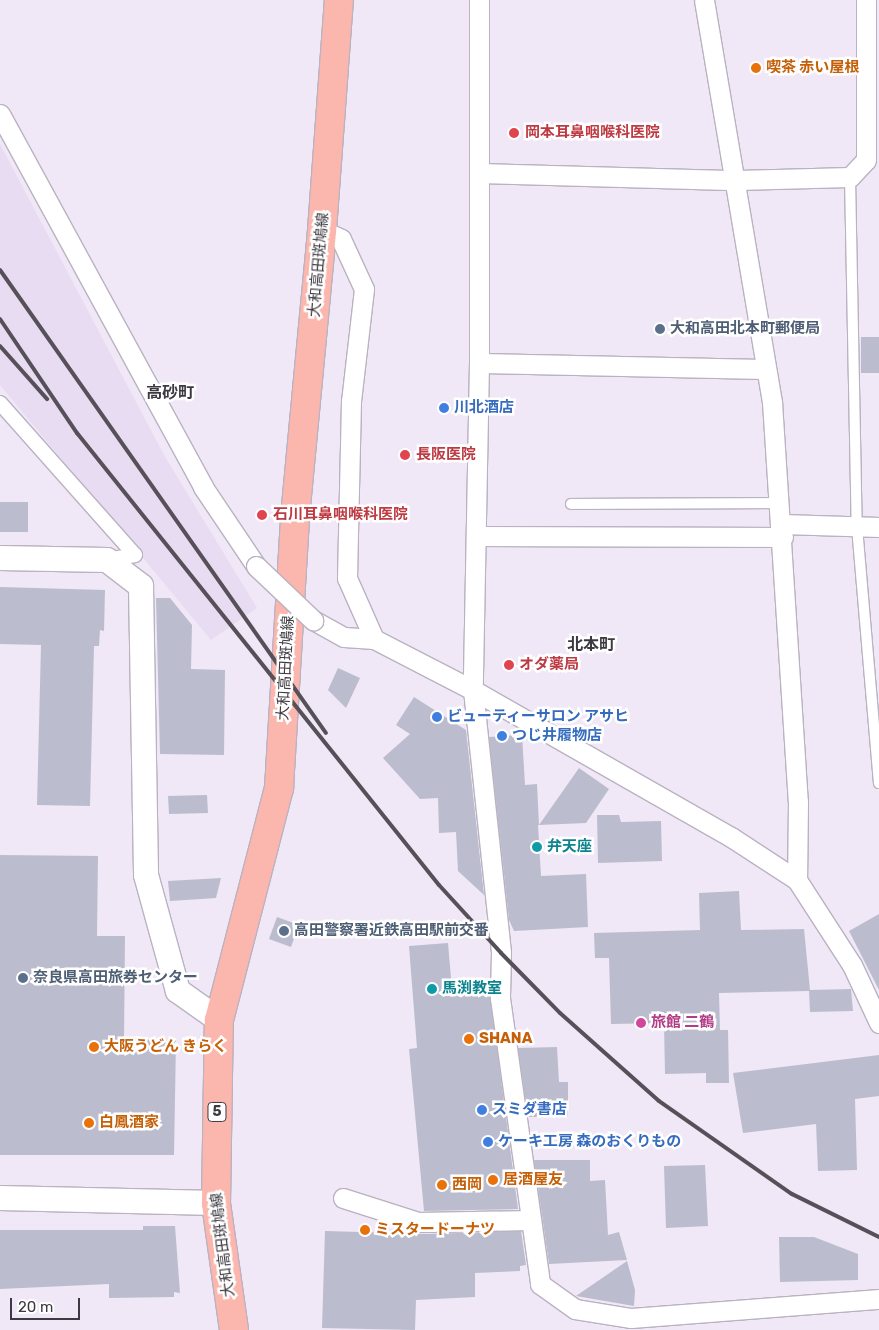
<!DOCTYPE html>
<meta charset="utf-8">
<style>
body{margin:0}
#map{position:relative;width:879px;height:1330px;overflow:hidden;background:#f0e7f7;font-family:Rubik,"Noto Sans JP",sans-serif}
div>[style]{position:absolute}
.built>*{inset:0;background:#e8dcf3}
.building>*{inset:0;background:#bbbdce}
.roads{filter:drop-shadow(1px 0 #bab2c1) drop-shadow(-1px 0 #bab2c1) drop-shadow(0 1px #bab2c1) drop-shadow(0 -1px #bab2c1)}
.service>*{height:10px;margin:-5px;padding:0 5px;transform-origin:5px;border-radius:5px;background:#fff}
.pedestrian>*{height:14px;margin:-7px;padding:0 7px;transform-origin:7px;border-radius:7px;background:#fff}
.minor>*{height:19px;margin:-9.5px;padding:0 9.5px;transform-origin:9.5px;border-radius:9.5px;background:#fff}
.tertiary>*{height:24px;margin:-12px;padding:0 12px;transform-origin:12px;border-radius:12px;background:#fff}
.primary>*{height:28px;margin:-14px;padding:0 14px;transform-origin:14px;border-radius:14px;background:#fbb6ad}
.rail>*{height:4px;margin:-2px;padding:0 2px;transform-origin:2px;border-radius:2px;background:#565159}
.bridges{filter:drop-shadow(1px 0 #bab2c1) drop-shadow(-1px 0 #bab2c1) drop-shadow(0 1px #bab2c1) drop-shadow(0 -1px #bab2c1)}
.minor-bridge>*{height:19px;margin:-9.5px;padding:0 9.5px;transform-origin:9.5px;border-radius:9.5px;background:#fff}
.dots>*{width:14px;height:14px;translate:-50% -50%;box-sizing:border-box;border:2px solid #fff;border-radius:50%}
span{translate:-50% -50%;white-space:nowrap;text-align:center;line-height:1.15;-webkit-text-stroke:5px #fff;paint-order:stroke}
.shield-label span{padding:1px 4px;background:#fff;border:1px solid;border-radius:4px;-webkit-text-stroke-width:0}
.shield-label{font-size:14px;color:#3d3940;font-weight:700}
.food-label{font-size:15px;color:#c56008;font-weight:700}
.left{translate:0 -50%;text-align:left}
.health-label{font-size:15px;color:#be3a42;font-weight:700}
.street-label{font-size:15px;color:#3d3940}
.service-label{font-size:15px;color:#4e5e75;font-weight:700}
.shop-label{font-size:15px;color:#366cbe;font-weight:700}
.culture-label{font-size:15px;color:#0d838f;font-weight:700}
.hotel-label{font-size:15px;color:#b23c85;font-weight:700}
.neighbourhood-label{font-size:16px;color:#3d3940;font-weight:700}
.scale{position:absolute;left:10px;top:1298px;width:70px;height:22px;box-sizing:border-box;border:2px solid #3d3940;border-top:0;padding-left:6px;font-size:15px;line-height:18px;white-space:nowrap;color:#3d3940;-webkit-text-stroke:4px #fff;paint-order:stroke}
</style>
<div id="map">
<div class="built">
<i style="clip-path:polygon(0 144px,164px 455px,257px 608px,211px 640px,0 385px)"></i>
</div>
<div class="building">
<i style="clip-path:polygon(861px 337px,879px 337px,879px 373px,861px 373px)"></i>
<i style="clip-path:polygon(0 502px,28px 502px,28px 532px,0 532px)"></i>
<i style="clip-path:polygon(0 587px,105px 590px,104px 631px,100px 630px,99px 646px,94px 646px,90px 806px,37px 805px,41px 645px,0 644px)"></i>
<i style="clip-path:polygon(156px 598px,170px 598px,192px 625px,191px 669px,225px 670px,224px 755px,160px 754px)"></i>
<i style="clip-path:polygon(338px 668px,360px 678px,346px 708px,328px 690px)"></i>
<i style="clip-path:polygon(414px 697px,466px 730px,484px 895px,458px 871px,456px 832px,439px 833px,438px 798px,420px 799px,383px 758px,410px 734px,396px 725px)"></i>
<i style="clip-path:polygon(522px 735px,525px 785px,537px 784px,539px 825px,579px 768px,609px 789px,586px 823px,538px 825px,541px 876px,586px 874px,588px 927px,514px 931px,509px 920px,489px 737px)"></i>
<i style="clip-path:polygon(207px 795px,208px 813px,169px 814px,168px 796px)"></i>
<i style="clip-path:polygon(597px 815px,619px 815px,621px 822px,661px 821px,662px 861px,598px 863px)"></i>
<i style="clip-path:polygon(0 855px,98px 856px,97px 936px,125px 936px,124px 1039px,176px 1040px,174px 1155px,0 1155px)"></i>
<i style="clip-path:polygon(221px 878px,216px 898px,170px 901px,168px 881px)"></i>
<i style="clip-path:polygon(739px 891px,741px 930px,804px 929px,810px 990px,851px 989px,853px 1011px,810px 1012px,809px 991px,719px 993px,720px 1030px,728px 1030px,729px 1083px,706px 1083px,706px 1073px,665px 1074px,664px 1023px,611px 1024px,609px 958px,595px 958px,594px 933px,700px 930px,699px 893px)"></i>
<i style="clip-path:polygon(879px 914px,879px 990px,849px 931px)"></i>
<i style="clip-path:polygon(277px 917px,299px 925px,291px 947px,269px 939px)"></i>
<i style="clip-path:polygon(448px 943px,452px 990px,489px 987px,518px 1209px,424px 1211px,409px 1049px,417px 1048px,409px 946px)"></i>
<i style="clip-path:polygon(557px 1047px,559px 1082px,568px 1082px,568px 1117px,528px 1117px,518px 1048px)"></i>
<i style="clip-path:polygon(879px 1055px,879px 1096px,855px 1099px,857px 1170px,818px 1171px,816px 1124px,743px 1133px,733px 1073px)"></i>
<i style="clip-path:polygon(534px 1160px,590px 1160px,590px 1181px,605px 1180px,608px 1235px,619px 1232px,627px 1260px,549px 1264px)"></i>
<i style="clip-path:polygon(705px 1165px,708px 1226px,666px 1228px,664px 1166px)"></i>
<i style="clip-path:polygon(143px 1226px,175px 1226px,180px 1293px,174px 1292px,174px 1297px,109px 1298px,109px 1284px,0 1289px,0 1230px,143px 1230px)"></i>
<i style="clip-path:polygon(325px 1231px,427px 1234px,521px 1231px,526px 1265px,520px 1266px,520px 1271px,475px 1273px,475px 1297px,416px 1300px,415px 1330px,322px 1328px)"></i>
<i style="clip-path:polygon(779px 1237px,814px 1237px,858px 1254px,858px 1280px,780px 1282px)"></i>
<i style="clip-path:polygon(627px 1261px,635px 1290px,634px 1306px,576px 1296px)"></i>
</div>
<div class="roads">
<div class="service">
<i style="left:850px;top:177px;width:350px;rotate:88.9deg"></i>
<i style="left:857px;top:527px;width:257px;rotate:85.1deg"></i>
<i style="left:571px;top:504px;width:209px;rotate:-0.3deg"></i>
</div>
<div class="pedestrian">
<i style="left:0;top:403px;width:203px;rotate:48.4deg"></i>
<i style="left:135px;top:555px;width:28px;rotate:170deg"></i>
</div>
<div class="minor">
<i style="left:479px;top:0;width:363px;rotate:90deg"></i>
<i style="left:479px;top:363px;width:327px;rotate:91.1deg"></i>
<i style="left:473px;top:690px;width:264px;rotate:83.9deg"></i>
<i style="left:501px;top:953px;width:45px;rotate:91.3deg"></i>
<i style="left:500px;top:998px;width:289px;rotate:82deg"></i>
<i style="left:540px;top:1284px;width:43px;rotate:35.5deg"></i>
<i style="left:575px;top:1309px;width:57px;rotate:9.1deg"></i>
<i style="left:631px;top:1318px;width:249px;rotate:-4.4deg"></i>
<i style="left:704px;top:0;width:408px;rotate:80.4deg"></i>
<i style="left:772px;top:402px;width:401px;rotate:86.3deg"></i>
<i style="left:798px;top:802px;width:78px;rotate:90.7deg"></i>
<i style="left:0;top:114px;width:425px;rotate:61.4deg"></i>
<i style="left:203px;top:487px;width:95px;rotate:56.1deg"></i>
<i style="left:479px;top:173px;width:258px;rotate:1.6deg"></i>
<i style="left:737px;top:180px;width:113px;rotate:-1.5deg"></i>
<i style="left:850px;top:177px;width:23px;rotate:-47deg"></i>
<i style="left:866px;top:160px;width:160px;rotate:-90deg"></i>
<i style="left:322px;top:230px;width:21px;rotate:25deg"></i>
<i style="left:341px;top:239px;width:55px;rotate:65.3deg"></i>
<i style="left:364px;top:289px;width:113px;rotate:96.6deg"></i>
<i style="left:351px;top:401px;width:177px;rotate:91.3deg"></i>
<i style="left:347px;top:578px;width:67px;rotate:66.1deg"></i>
<i style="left:479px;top:363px;width:287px;rotate:1.2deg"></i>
<i style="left:782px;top:524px;width:97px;rotate:1.8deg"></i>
<i style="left:478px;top:536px;width:305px;rotate:0.2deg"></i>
<i style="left:313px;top:620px;width:35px;rotate:29deg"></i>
<i style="left:344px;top:637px;width:30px;rotate:4deg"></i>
<i style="left:374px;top:639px;width:111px;rotate:27.3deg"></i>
<i style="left:473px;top:690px;width:297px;rotate:29.7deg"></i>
<i style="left:731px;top:837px;width:79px;rotate:33.1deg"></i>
<i style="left:797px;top:880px;width:101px;rotate:57.1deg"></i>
<i style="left:852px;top:965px;width:64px;rotate:65deg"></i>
<i style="left:343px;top:1198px;width:79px;rotate:17.7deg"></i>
<i style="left:418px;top:1222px;width:110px;rotate:-1deg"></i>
</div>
<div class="tertiary">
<i style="left:0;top:558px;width:107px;rotate:1.1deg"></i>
<i style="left:107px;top:560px;width:43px;rotate:37.4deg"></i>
<i style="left:141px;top:586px;width:289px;rotate:89deg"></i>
<i style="left:146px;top:875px;width:120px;rotate:74.6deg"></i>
<i style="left:178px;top:991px;width:50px;rotate:35.3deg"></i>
<i style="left:0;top:1198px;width:216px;rotate:1.3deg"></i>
</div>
<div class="primary">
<i style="left:234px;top:1330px;width:128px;rotate:-98.1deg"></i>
<i style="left:216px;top:1203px;width:183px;rotate:-89.1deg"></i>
<i style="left:219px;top:1020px;width:240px;rotate:-75.5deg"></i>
<i style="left:279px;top:788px;width:271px;rotate:-86.6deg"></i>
<i style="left:295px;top:517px;width:288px;rotate:-84.6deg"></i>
<i style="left:322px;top:230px;width:231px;rotate:-85.8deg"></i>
</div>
</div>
<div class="rail">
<i style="left:0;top:270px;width:566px;rotate:54.85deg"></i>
<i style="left:0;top:319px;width:138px;rotate:56deg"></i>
<i style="left:77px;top:433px;width:579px;rotate:51.31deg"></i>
<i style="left:439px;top:885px;width:92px;rotate:47.6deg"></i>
<i style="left:501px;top:953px;width:84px;rotate:45.5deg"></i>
<i style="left:560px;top:1013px;width:132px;rotate:41.6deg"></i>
<i style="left:659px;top:1101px;width:162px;rotate:35deg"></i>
<i style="left:792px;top:1194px;width:97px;rotate:26.3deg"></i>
<i style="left:0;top:346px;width:71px;rotate:48.4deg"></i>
</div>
<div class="bridges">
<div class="minor-bridge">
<i style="left:256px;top:566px;width:79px;rotate:43.5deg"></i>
</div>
</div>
<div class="dots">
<i style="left:756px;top:68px;background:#e8710a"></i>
<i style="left:514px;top:133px;background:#e0444e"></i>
<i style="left:660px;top:329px;background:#5c6f8a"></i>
<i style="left:444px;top:408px;background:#3f7fe0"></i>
<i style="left:405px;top:455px;background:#e0444e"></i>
<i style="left:262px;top:515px;background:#e0444e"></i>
<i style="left:509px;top:665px;background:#e0444e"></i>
<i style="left:437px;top:717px;background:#3f7fe0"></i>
<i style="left:502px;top:736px;background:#3f7fe0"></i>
<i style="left:537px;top:847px;background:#0f9aa8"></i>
<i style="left:284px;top:931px;background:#5c6f8a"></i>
<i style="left:23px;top:978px;background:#5c6f8a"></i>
<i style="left:432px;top:989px;background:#0f9aa8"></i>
<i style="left:641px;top:1023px;background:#d1479c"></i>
<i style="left:469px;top:1039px;background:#e8710a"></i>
<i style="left:94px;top:1047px;background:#e8710a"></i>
<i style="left:482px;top:1110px;background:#3f7fe0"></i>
<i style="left:89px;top:1123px;background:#e8710a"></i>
<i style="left:488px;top:1142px;background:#3f7fe0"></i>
<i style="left:493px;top:1180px;background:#e8710a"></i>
<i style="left:442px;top:1185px;background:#e8710a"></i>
<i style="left:365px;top:1230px;background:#e8710a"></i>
</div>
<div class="shield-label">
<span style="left:217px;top:1112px">5</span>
</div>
<div class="food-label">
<span class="left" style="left:766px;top:68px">喫茶 赤い屋根</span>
<span class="left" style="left:479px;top:1039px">SHANA</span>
<span class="left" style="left:104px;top:1047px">大阪うどん きらく</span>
<span class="left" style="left:99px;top:1123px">白鳳酒家</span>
<span class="left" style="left:503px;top:1180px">居酒屋友</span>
<span class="left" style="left:452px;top:1185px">西岡</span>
<span class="left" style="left:375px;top:1230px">ミスタードーナツ</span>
</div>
<div class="health-label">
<span class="left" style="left:525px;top:133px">岡本耳鼻咽喉科医院</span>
<span class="left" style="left:416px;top:455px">長阪医院</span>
<span class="left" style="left:273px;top:515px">石川耳鼻咽喉科医院</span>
<span class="left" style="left:519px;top:665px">オダ薬局</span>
</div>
<div class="street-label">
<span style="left:319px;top:265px;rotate:-85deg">大和高田斑鳩線</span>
<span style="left:286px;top:668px;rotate:-87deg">大和高田斑鳩線</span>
<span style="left:223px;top:1245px;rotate:-97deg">大和高田斑鳩線</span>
</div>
<div class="service-label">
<span class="left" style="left:670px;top:329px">大和高田北本町郵便局</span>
<span class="left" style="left:294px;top:931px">高田警察署近鉄高田駅前交番</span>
<span class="left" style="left:33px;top:978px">奈良県高田旅券センター</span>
</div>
<div class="shop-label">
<span class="left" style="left:454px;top:408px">川北酒店</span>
<span class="left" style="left:447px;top:717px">ビューティーサロン アサヒ</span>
<span class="left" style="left:512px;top:736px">つじ井履物店</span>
<span class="left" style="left:492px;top:1110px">スミダ書店</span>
<span class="left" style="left:498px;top:1142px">ケーキ工房 森のおくりもの</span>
</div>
<div class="culture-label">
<span class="left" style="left:547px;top:847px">弁天座</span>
<span class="left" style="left:442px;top:989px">馬渕教室</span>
</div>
<div class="hotel-label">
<span class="left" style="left:651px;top:1023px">旅館 二鶴</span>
</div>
<div class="neighbourhood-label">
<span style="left:170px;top:393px">高砂町</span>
<span style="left:591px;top:645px">北本町</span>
</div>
<div class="scale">20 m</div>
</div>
